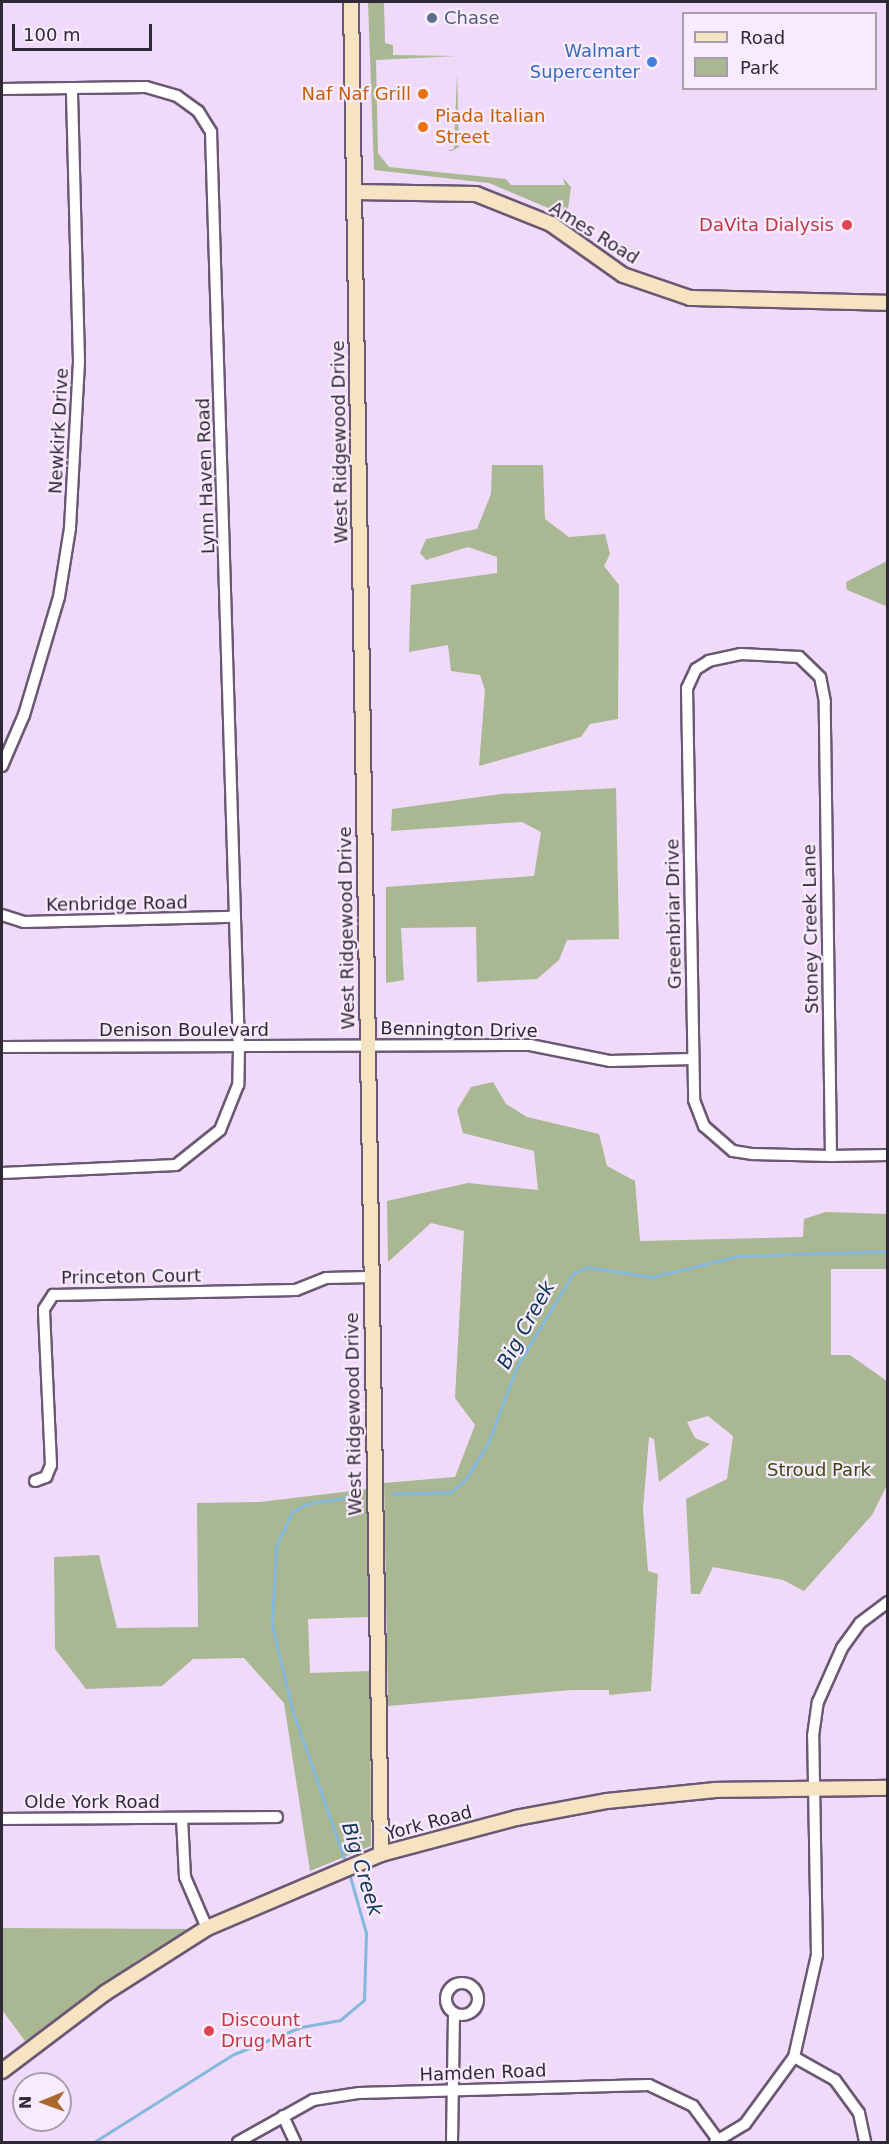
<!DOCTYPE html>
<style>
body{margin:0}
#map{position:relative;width:889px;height:2144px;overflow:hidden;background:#f0daf9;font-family:"DejaVu Sans",sans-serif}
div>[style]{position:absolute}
.green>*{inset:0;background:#aab793}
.stream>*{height:3px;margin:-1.5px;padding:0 1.5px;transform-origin:1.5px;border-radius:1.5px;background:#84b8dc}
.roads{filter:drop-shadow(2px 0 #6b5873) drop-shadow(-2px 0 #6b5873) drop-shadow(0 2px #6b5873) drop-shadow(0 -2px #6b5873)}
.street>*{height:10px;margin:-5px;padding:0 5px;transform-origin:5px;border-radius:5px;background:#fff}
.street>.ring{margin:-5px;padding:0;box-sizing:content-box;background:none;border:10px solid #fff;border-radius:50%}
.secondary>*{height:14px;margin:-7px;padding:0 7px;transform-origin:7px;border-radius:7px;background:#f5e3c2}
.dots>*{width:16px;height:16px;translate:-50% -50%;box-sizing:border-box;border:3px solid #f8ebfe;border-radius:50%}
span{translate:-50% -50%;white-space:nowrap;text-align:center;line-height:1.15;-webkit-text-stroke:4.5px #f8ebfe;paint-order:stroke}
.service-label{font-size:18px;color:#4e5e75}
.left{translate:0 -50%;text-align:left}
.shop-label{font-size:18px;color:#366cbe}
.right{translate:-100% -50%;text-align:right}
.food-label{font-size:18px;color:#c56008}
.health-label{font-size:18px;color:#be3a42}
.street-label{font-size:18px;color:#302834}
.park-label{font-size:18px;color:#39490e}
.water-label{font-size:20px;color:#0f3952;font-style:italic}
.frame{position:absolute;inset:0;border:3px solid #302834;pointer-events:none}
.legend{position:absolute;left:682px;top:12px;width:195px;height:78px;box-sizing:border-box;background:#f8ebfe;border:2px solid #a89dad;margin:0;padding:8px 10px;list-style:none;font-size:18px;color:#302834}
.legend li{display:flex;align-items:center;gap:12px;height:30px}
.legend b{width:30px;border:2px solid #a89dad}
.north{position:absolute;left:12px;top:2072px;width:60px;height:60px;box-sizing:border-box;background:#f8ebfe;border:2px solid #a89dad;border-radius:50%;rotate:269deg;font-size:16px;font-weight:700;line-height:24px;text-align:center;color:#302834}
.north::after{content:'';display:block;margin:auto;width:21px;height:27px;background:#a7692e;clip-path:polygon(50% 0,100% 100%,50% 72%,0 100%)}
.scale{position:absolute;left:12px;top:24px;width:140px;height:27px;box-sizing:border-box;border:3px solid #302834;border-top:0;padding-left:8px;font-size:18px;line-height:21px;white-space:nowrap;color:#302834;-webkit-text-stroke:4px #f8ebfe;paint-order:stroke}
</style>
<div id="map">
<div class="green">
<i style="clip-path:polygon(368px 2px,384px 2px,385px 43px,393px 45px,393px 55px,457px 56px,376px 60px,378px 153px,389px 167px,506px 179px,511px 185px,565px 185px,563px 178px,571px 187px,567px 216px,489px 183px,374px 170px)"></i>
<i style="clip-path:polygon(457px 73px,459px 147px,452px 151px,447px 151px,454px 149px)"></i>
<i style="clip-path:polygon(492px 465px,543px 465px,545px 519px,569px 537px,605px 534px,610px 554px,604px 566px,619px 585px,618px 719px,590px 724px,581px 737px,479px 766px,485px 690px,480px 675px,451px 671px,448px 645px,409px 652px,411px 585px,497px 573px,497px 557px,468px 547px,426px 560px,420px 553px,426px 539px,477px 529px,491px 494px)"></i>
<i style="clip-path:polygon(887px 561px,888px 561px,887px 632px,886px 606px,847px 590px,846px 582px)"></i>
<i style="clip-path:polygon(616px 788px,619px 939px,567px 940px,559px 960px,537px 979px,477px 982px,476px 927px,401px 928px,404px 980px,386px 983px,386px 887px,534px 876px,541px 832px,522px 822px,391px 831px,392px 809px,501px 794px)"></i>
<i style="clip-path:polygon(493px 1082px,506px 1104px,527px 1117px,599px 1134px,607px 1166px,635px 1181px,640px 1241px,803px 1237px,804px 1219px,826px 1212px,887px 1214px,887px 1269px,831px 1269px,831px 1355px,850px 1355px,887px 1381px,887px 1485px,872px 1515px,804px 1591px,783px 1580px,713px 1567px,700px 1594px,691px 1594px,686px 1499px,727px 1479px,733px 1436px,708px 1416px,687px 1422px,695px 1438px,710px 1444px,659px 1482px,654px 1439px,649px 1437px,643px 1509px,648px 1571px,658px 1574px,651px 1691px,609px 1695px,609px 1690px,572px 1690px,388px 1706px,384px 1483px,455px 1477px,475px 1425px,455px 1398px,464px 1231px,431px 1223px,388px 1262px,387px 1201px,468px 1183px,538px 1190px,534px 1151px,463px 1133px,457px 1110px,471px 1087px)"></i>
<i style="clip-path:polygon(368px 1489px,368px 1617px,308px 1619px,310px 1673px,370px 1671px,371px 1846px,310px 1871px,284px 1703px,244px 1658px,193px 1659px,162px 1686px,86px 1689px,55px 1649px,54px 1557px,99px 1555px,117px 1628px,198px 1627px,197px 1503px,260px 1502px)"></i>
<i style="clip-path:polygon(2px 1928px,189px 1929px,138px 1960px,26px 2042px,2px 2010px)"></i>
</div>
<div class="stream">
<i style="left:393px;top:1494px;width:58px;rotate:-2deg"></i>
<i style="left:451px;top:1492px;width:20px;rotate:-41deg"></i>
<i style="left:466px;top:1479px;width:42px;rotate:-58.6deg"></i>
<i style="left:488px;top:1443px;width:82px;rotate:-69.4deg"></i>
<i style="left:517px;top:1366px;width:109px;rotate:-58.9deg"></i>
<i style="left:573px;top:1273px;width:15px;rotate:-23deg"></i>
<i style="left:587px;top:1267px;width:66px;rotate:8.7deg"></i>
<i style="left:652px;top:1277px;width:89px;rotate:-13.7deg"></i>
<i style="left:738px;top:1256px;width:150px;rotate:-1.9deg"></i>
<i style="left:346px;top:1864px;width:164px;rotate:-109.2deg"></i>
<i style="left:292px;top:1709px;width:86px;rotate:-103.4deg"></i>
<i style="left:272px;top:1625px;width:79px;rotate:-87.1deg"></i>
<i style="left:276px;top:1546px;width:38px;rotate:-65deg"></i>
<i style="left:292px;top:1512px;width:16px;rotate:-30deg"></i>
<i style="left:306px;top:1504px;width:44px;rotate:-9.2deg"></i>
<i style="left:94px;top:2142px;width:165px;rotate:-32.2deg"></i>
<i style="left:234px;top:2054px;width:72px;rotate:-21.9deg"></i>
<i style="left:301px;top:2027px;width:40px;rotate:-10deg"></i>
<i style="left:340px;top:2020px;width:31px;rotate:-40deg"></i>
<i style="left:364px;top:2000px;width:67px;rotate:-88.3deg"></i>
<i style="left:366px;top:1933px;width:62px;rotate:-105.8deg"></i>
</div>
<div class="roads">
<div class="street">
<i style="left:2px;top:89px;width:144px;rotate:-0.8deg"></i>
<i style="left:146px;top:87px;width:32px;rotate:16deg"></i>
<i style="left:177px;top:96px;width:26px;rotate:36deg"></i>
<i style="left:198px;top:111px;width:25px;rotate:58deg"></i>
<i style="left:211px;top:132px;width:914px;rotate:88.25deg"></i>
<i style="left:239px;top:1046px;width:39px;rotate:91deg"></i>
<i style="left:238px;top:1085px;width:48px;rotate:111.8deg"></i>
<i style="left:220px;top:1130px;width:56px;rotate:141.5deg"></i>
<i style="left:176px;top:1165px;width:174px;rotate:177.4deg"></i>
<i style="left:2px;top:766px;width:56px;rotate:-66.7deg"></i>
<i style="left:24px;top:715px;width:123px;rotate:-73.5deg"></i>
<i style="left:59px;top:597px;width:70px;rotate:-80.9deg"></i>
<i style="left:70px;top:528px;width:167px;rotate:-86.9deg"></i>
<i style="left:79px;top:361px;width:273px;rotate:-91.5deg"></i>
<i style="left:2px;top:915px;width:23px;rotate:18deg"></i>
<i style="left:24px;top:922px;width:211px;rotate:-1.4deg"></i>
<i style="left:2px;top:1047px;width:528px;rotate:-0.22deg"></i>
<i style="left:530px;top:1045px;width:82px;rotate:11.3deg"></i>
<i style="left:610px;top:1061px;width:83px;rotate:-1.4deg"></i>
<i style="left:831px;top:1156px;width:454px;rotate:-90.8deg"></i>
<i style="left:825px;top:702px;width:25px;rotate:-101deg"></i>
<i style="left:820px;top:677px;width:29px;rotate:-136deg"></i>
<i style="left:799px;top:657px;width:58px;rotate:-177deg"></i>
<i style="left:741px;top:654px;width:33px;rotate:168deg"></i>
<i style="left:709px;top:661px;width:15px;rotate:148deg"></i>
<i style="left:696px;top:669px;width:21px;rotate:115deg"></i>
<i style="left:687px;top:688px;width:412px;rotate:89deg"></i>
<i style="left:694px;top:1100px;width:28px;rotate:69deg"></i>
<i style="left:704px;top:1126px;width:38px;rotate:41deg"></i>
<i style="left:733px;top:1151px;width:20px;rotate:9deg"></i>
<i style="left:753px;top:1154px;width:78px;rotate:1.5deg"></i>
<i style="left:831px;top:1156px;width:57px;rotate:-1deg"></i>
<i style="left:35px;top:1481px;width:12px;rotate:-20deg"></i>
<i style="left:46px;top:1477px;width:13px;rotate:-67deg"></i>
<i style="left:51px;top:1465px;width:156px;rotate:-92.6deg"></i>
<i style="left:44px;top:1309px;width:17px;rotate:-57deg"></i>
<i style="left:53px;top:1295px;width:243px;rotate:-1.2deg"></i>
<i style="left:296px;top:1290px;width:32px;rotate:-22deg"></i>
<i style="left:326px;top:1278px;width:44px;rotate:-1.3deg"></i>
<i style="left:182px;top:1818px;width:59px;rotate:87.1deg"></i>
<i style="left:185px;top:1877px;width:56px;rotate:66.7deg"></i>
<i style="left:2px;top:1819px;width:275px;rotate:-0.4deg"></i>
<i class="ring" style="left:446px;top:1983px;width:22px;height:22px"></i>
<i style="left:794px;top:2057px;width:47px;rotate:29.3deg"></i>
<i style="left:835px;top:2080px;width:41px;rotate:54deg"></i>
<i style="left:859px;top:2113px;width:30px;rotate:78deg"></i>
<i style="left:283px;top:2116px;width:29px;rotate:65deg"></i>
<i style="left:238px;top:2142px;width:86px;rotate:-29.2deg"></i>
<i style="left:313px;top:2100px;width:47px;rotate:-8.7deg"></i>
<i style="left:359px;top:2093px;width:290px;rotate:-1.6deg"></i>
<i style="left:649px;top:2085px;width:49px;rotate:25.5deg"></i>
<i style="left:693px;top:2106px;width:42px;rotate:53.7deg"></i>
<i style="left:452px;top:2142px;width:129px;rotate:-89.1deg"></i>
<i style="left:715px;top:2142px;width:35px;rotate:-31deg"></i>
<i style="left:745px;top:2124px;width:83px;rotate:-53.8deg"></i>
<i style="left:794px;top:2057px;width:105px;rotate:-77.3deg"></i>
<i style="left:817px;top:1955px;width:219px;rotate:-91deg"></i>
<i style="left:813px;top:1736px;width:34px;rotate:-82deg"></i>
<i style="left:818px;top:1702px;width:59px;rotate:-66deg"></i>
<i style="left:842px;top:1648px;width:31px;rotate:-54deg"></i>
<i style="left:860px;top:1623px;width:35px;rotate:-37deg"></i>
</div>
<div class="secondary">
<i style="left:351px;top:2px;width:1852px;rotate:89.07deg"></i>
<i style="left:354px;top:192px;width:122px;rotate:0.9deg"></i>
<i style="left:476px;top:194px;width:81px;rotate:21.8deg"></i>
<i style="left:551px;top:224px;width:88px;rotate:35.3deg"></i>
<i style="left:623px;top:275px;width:71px;rotate:18.9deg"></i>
<i style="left:690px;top:298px;width:198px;rotate:1.4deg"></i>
<i style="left:2px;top:2071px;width:129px;rotate:-37.1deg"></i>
<i style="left:105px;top:1993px;width:121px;rotate:-32.5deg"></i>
<i style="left:207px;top:1928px;width:189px;rotate:-23deg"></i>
<i style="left:381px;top:1854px;width:140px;rotate:-14.9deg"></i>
<i style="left:516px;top:1818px;width:93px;rotate:-10.6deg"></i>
<i style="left:607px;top:1801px;width:109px;rotate:-5.8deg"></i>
<i style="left:715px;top:1790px;width:173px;rotate:-0.7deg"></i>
</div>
</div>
<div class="dots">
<i style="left:432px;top:18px;background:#5c6f8a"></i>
<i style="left:652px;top:62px;background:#3f7fe0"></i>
<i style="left:423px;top:94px;background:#e8710a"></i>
<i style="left:423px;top:127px;background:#e8710a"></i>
<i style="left:847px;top:225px;background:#e0444e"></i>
<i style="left:209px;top:2031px;background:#e0444e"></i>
</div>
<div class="service-label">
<span class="left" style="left:444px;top:18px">Chase</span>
</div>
<div class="shop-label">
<span class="right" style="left:640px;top:62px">Walmart<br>Supercenter</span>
</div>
<div class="food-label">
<span class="right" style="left:411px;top:94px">Naf Naf Grill</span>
<span class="left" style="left:435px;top:127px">Piada Italian<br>Street</span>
</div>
<div class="health-label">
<span class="right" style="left:834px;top:225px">DaVita Dialysis</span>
<span class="left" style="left:221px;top:2031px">Discount<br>Drug Mart</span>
</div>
<div class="street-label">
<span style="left:594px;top:233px;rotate:32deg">Ames Road</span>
<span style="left:59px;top:431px;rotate:-87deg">Newkirk Drive</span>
<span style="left:340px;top:442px;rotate:-91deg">West Ridgewood Drive</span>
<span style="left:206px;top:476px;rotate:-92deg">Lynn Haven Road</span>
<span style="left:117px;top:904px;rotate:-1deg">Kenbridge Road</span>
<span style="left:674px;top:914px;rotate:-91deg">Greenbriar Drive</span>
<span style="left:347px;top:928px;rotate:-91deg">West Ridgewood Drive</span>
<span style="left:811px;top:929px;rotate:-91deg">Stoney Creek Lane</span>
<span style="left:184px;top:1030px">Denison Boulevard</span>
<span style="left:459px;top:1030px;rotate:1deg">Bennington Drive</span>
<span style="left:131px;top:1277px;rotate:-1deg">Princeton Court</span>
<span style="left:354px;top:1414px;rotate:-91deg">West Ridgewood Drive</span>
<span style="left:92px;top:1802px">Olde York Road</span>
<span style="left:429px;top:1823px;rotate:-15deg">York Road</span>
<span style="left:483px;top:2073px;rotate:-2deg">Hamden Road</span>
</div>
<div class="park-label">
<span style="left:819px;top:1470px">Stroud Park</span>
</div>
<div class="water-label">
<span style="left:526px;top:1325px;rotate:-61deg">Big Creek</span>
<span style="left:362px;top:1869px;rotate:73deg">Big Creek</span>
</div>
<div class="frame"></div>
<ul class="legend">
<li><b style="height:8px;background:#f5e3c2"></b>Road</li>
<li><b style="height:16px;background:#aab793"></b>Park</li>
</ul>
<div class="north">N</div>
<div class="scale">100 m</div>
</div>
